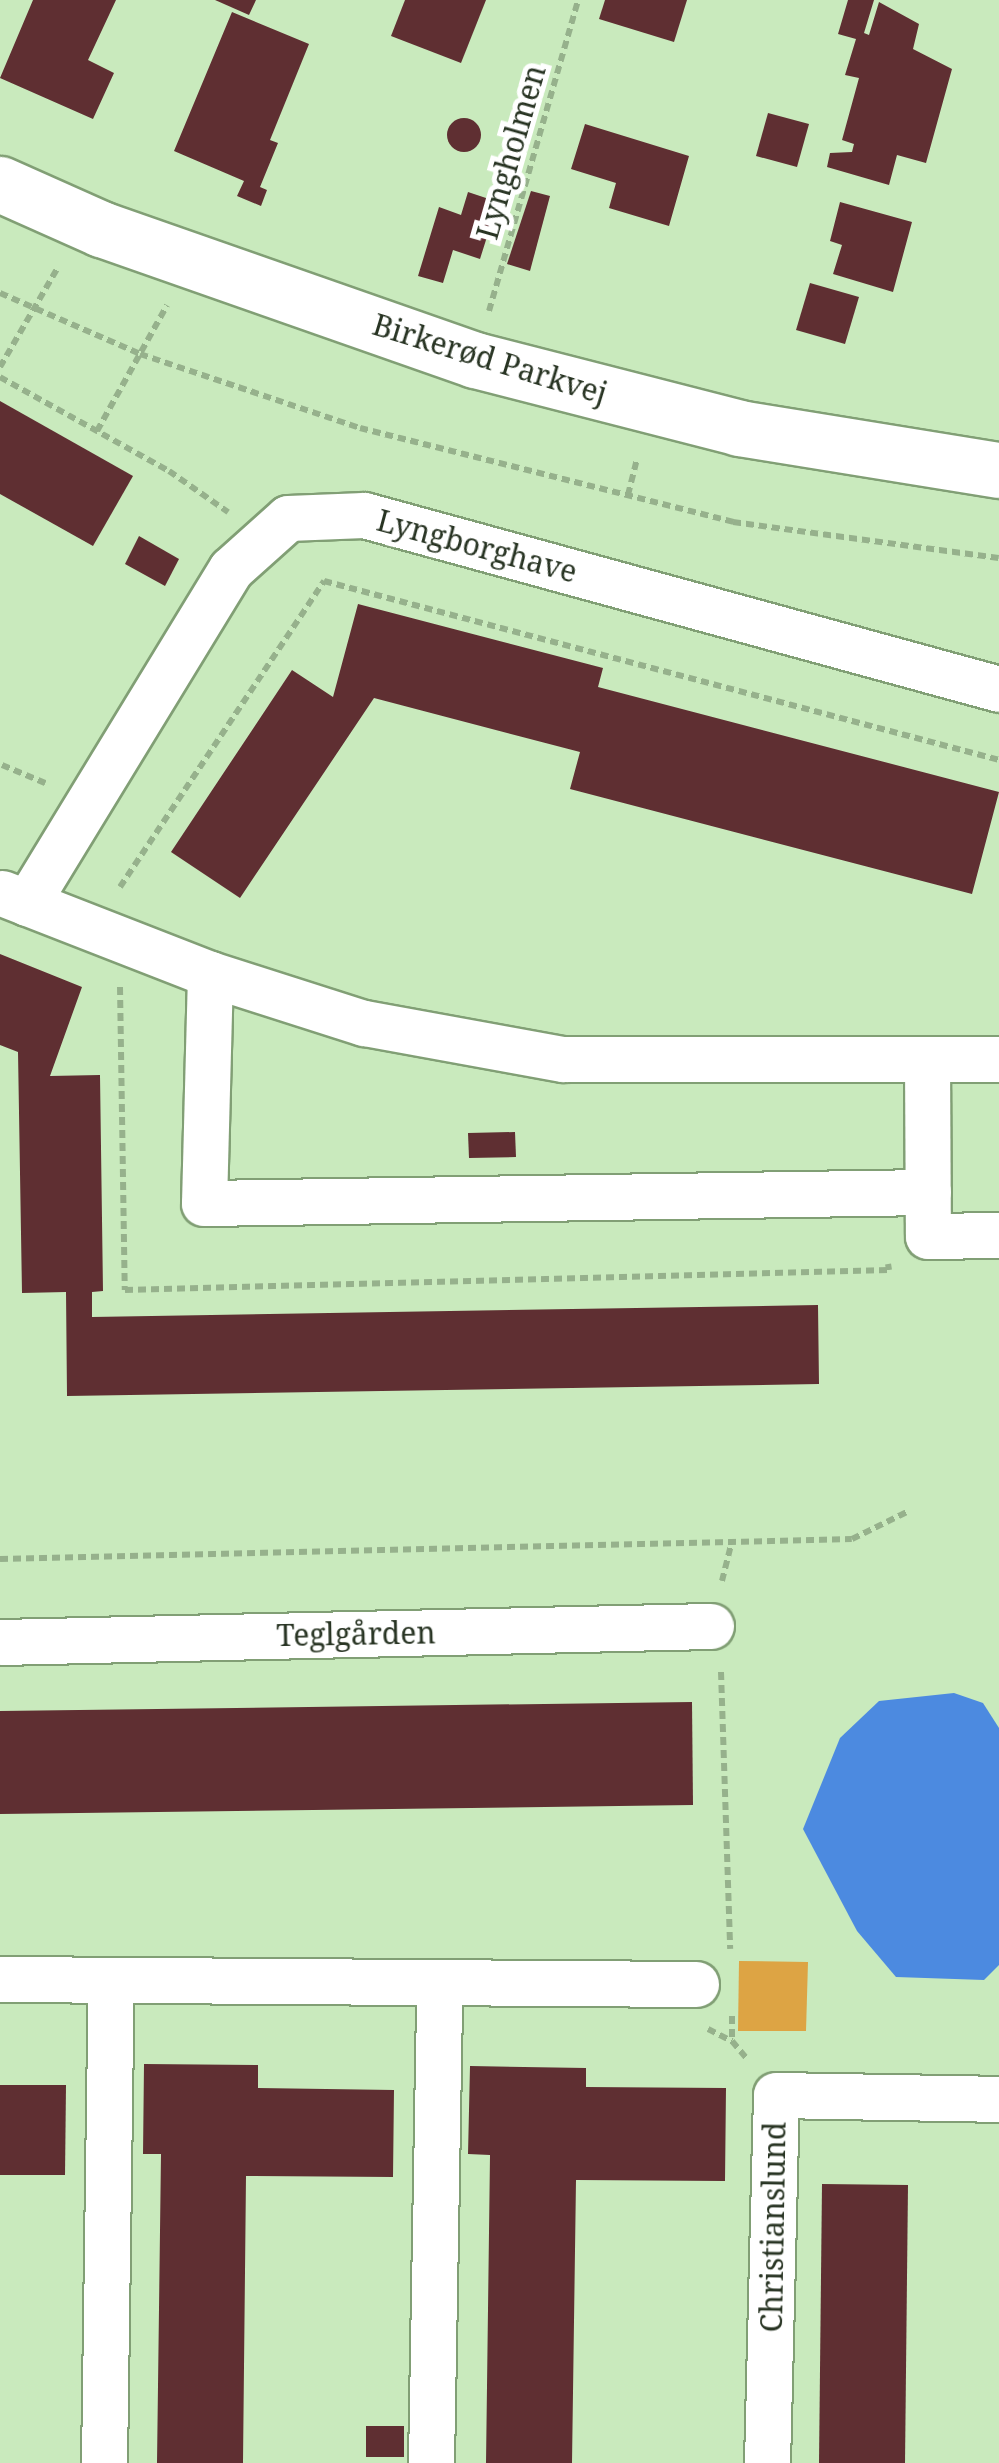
<!DOCTYPE html>
<meta charset="utf-8">
<style>
body{margin:0}
#map{position:relative;width:999px;height:2463px;overflow:hidden;background:#c9eabd;font-family:"Noto Serif",serif}
div>[style]{position:absolute}
.green>*{inset:0;background:#dda444}
.water>*{inset:0;background:#4c8ae0}
.building>*{inset:0;background:#5f2f32}
.round{border-radius:50%}
.path>*{height:6px;margin-top:-3px;transform-origin:0;background:repeating-linear-gradient(90deg,#96b18c 0 8px,transparent 0 13px)}
.roads{filter:drop-shadow(2px 0 #819f75) drop-shadow(-2px 0 #819f75) drop-shadow(0 2px #819f75) drop-shadow(0 -2px #819f75)}
.minor>*{height:45px;margin:-22.5px;padding:0 22.5px;transform-origin:22.5px;border-radius:22.5px;background:#fff}
.tertiary>*{height:55px;margin:-27.5px;padding:0 27.5px;transform-origin:27.5px;border-radius:27.5px;background:#fff}
span{translate:-50% -50%;white-space:nowrap;text-align:center;line-height:1.15;-webkit-text-stroke:10px #fff;paint-order:stroke}
.street-label{font-size:30px;color:#283423}
</style>
<div id="map">
<div class="green">
<i style="clip-path:polygon(739px 1961px,808px 1962px,806px 2031px,738px 2031px)"></i>
</div>
<div class="water">
<i style="clip-path:polygon(954px 1693px,983px 1703px,999px 1728px,999px 1965px,984px 1980px,896px 1977px,857px 1931px,803px 1829px,840px 1738px,879px 1701px)"></i>
</div>
<div class="building">
<i style="clip-path:polygon(33px 0,116px 0,88px 60px,114px 73px,93px 119px,0 78px)"></i>
<i style="clip-path:polygon(215px 0,256px 0,249px 15px)"></i>
<i style="clip-path:polygon(405px 0,486px 0,461px 63px,391px 36px)"></i>
<i style="clip-path:polygon(605px 0,687px 0,674px 42px,599px 19px)"></i>
<i style="clip-path:polygon(848px 0,874px 0,864px 33px,869px 35px,879px 2px,919px 24px,913px 49px,952px 69px,926px 163px,897px 155px,889px 185px,827px 167px,830px 153px,852px 152px,854px 144px,842px 140px,859px 78px,845px 75px,856px 39px,838px 34px)"></i>
<i style="clip-path:polygon(232px 12px,309px 44px,270px 140px,278px 143px,260px 187px,267px 190px,261px 206px,237px 196px,244px 181px,174px 151px)"></i>
<i style="clip-path:polygon(768px 113px,809px 124px,797px 167px,756px 156px)"></i>
<i class="round" style="left:447px;top:118px;width:34px;height:34px"></i>
<i style="clip-path:polygon(585px 124px,689px 156px,669px 226px,609px 208px,616px 183px,571px 169px)"></i>
<i style="clip-path:polygon(531px 191px,550px 196px,530px 271px,507px 264px)"></i>
<i style="clip-path:polygon(468px 192px,498px 202px,480px 259px,453px 250px,443px 283px,418px 276px,439px 207px,461px 215px)"></i>
<i style="clip-path:polygon(840px 202px,912px 222px,893px 292px,833px 274px,842px 245px,830px 241px)"></i>
<i style="clip-path:polygon(810px 283px,859px 297px,845px 344px,796px 330px)"></i>
<i style="clip-path:polygon(0 401px,133px 476px,93px 546px,0 494px)"></i>
<i style="clip-path:polygon(139px 536px,179px 559px,165px 586px,125px 564px)"></i>
<i style="clip-path:polygon(358px 604px,603px 668px,598px 687px,999px 792px,972px 894px,570px 789px,580px 752px,374px 698px,240px 898px,171px 852px,292px 670px,333px 697px)"></i>
<i style="clip-path:polygon(0 954px,82px 987px,50px 1076px,100px 1075px,103px 1291px,92px 1292px,92px 1317px,818px 1305px,819px 1384px,67px 1396px,66px 1292px,22px 1293px,18px 1052px,0 1045px)"></i>
<i style="clip-path:polygon(515px 1132px,516px 1157px,469px 1158px,468px 1133px)"></i>
<i style="clip-path:polygon(692px 1702px,693px 1805px,0 1814px,0 1711px)"></i>
<i style="clip-path:polygon(144px 2064px,258px 2065px,258px 2088px,394px 2090px,393px 2177px,246px 2176px,243px 2463px,157px 2463px,161px 2154px,143px 2154px)"></i>
<i style="clip-path:polygon(470px 2066px,586px 2068px,586px 2087px,726px 2088px,725px 2181px,576px 2180px,572px 2463px,486px 2463px,490px 2155px,468px 2154px)"></i>
<i style="clip-path:polygon(0 2085px,66px 2085px,65px 2175px,0 2175px)"></i>
<i style="clip-path:polygon(822px 2184px,908px 2185px,905px 2463px,819px 2463px)"></i>
<i style="clip-path:polygon(366px 2426px,404px 2426px,404px 2457px,366px 2457px)"></i>
</div>
<div class="path">
<i style="left:0;top:293px;width:153px;rotate:23.5deg"></i>
<i style="left:140px;top:354px;width:232px;rotate:18.6deg"></i>
<i style="left:360px;top:428px;width:385px;rotate:14.1deg"></i>
<i style="left:733px;top:522px;width:268px;rotate:7.7deg"></i>
<i style="left:489px;top:311px;width:323px;rotate:-74deg"></i>
<i style="left:0;top:367px;width:113px;rotate:-59.8deg"></i>
<i style="left:0;top:377px;width:193px;rotate:29.1deg"></i>
<i style="left:169px;top:471px;width:72px;rotate:34.8deg"></i>
<i style="left:97px;top:431px;width:144px;rotate:-60.9deg"></i>
<i style="left:628px;top:495px;width:38px;rotate:-76deg"></i>
<i style="left:2px;top:765px;width:47px;rotate:22.7deg"></i>
<i style="left:120px;top:887px;width:368px;rotate:-56.3deg"></i>
<i style="left:324px;top:581px;width:698px;rotate:14.85deg"></i>
<i style="left:120px;top:987px;width:303px;rotate:89.1deg"></i>
<i style="left:125px;top:1290px;width:764px;rotate:-1.5deg"></i>
<i style="left:889px;top:1270px;width:6px;rotate:-99deg"></i>
<i style="left:0;top:1559px;width:852px;rotate:-1.34deg"></i>
<i style="left:852px;top:1539px;width:64px;rotate:-26.2deg"></i>
<i style="left:722px;top:1581px;width:37px;rotate:-76deg"></i>
<i style="left:721px;top:1672px;width:277px;rotate:88.1deg"></i>
<i style="left:732px;top:2016px;width:25px;rotate:90deg"></i>
<i style="left:732px;top:2041px;width:23px;rotate:50deg"></i>
<i style="left:708px;top:2029px;width:27px;rotate:27deg"></i>
</div>
<div class="roads">
<div class="minor">
<i style="left:2px;top:893px;width:223px;rotate:21.3deg"></i>
<i style="left:210px;top:974px;width:162px;rotate:17.7deg"></i>
<i style="left:364px;top:1023px;width:202px;rotate:10.3deg"></i>
<i style="left:563px;top:1059px;width:436px"></i>
<i style="left:27px;top:903px;width:391px;rotate:-58.6deg"></i>
<i style="left:231px;top:569px;width:76px;rotate:-41.8deg"></i>
<i style="left:288px;top:518px;width:76px;rotate:-2.3deg"></i>
<i style="left:364px;top:515px;width:658px;rotate:15.32deg"></i>
<i style="left:210px;top:974px;width:229px;rotate:91.5deg"></i>
<i style="left:204px;top:1203px;width:724px;rotate:-0.87deg"></i>
<i style="left:927px;top:1059px;width:177px;rotate:89.7deg"></i>
<i style="left:928px;top:1236px;width:71px;rotate:-0.8deg"></i>
<i style="left:0;top:1642px;width:711px;rotate:-1.29deg"></i>
<i style="left:0;top:1979px;width:696px;rotate:0.41deg"></i>
<i style="left:104px;top:2463px;width:483px;rotate:-89.2deg"></i>
<i style="left:431px;top:2463px;width:481px;rotate:-89deg"></i>
<i style="left:767px;top:2463px;width:368px;rotate:-88.6deg"></i>
<i style="left:776px;top:2095px;width:223px;rotate:1deg"></i>
</div>
<div class="tertiary">
<i style="left:0;top:184px;width:111px;rotate:24deg"></i>
<i style="left:101px;top:229px;width:396px;rotate:19.3deg"></i>
<i style="left:475px;top:360px;width:273px;rotate:14.4deg"></i>
<i style="left:739px;top:428px;width:263px;rotate:9.2deg"></i>
</div>
</div>
<div class="street-label">
<span style="left:511px;top:152px;rotate:-74deg">Lyngholmen</span>
<span style="left:490px;top:359px;rotate:17deg">Birkerød Parkvej</span>
<span style="left:477px;top:546px;rotate:15deg">Lyngborghave</span>
<span style="left:356px;top:1634px;rotate:-1deg">Teglgården</span>
<span style="left:773px;top:2227px;rotate:-89deg">Christianslund</span>
</div>
</div>
